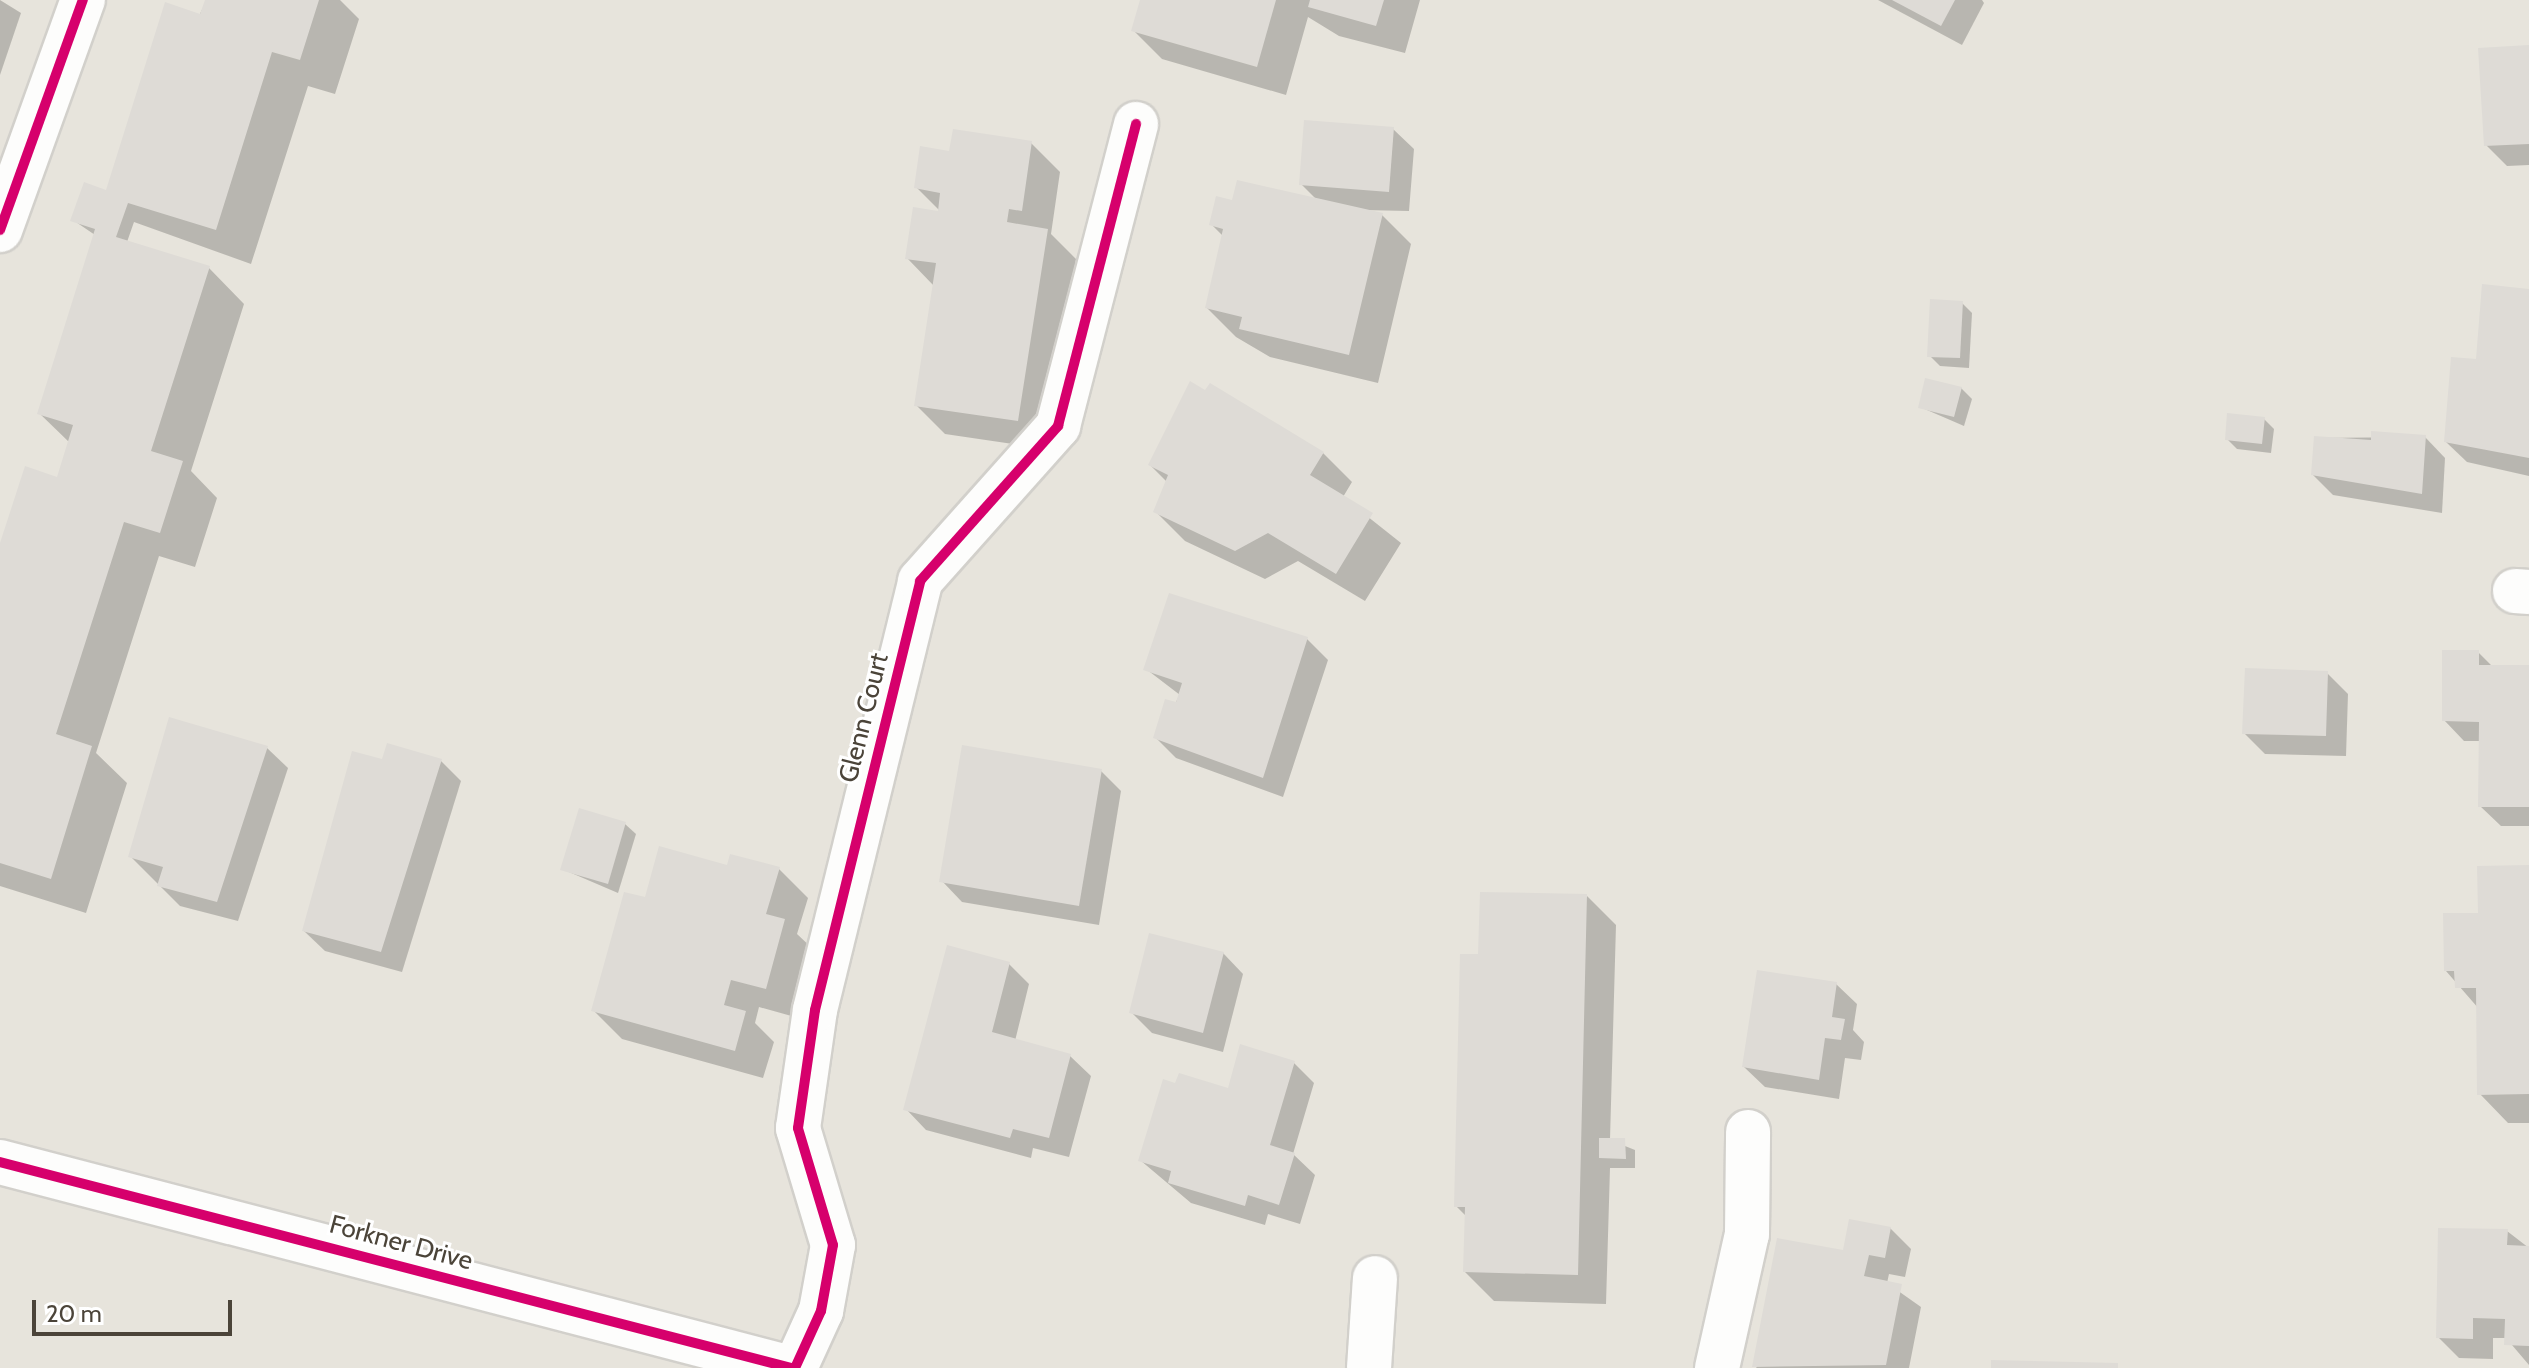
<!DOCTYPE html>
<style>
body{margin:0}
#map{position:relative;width:2529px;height:1368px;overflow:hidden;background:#f4f2ee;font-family:Cabin,sans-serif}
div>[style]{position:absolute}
.residential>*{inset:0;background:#e7e4dc}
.shadow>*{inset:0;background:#0003}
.building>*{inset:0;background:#dedbd6}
.roads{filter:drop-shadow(2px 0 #d2d0cb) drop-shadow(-2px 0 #d2d0cb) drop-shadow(0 2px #d2d0cb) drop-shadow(0 -2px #d2d0cb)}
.minor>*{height:44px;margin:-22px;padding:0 22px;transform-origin:22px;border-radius:22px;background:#fdfdfc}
.cycleway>*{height:10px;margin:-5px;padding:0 5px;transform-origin:5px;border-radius:5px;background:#d6006c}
span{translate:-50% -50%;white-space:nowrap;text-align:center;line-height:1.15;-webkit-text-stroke:6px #fff;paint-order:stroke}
.street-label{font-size:26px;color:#4b4439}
.scale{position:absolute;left:32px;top:1300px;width:200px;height:36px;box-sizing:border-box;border:4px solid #4b4439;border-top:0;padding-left:10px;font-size:24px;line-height:28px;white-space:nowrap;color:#4b4439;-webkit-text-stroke:6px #fff;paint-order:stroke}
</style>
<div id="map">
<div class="residential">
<i style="clip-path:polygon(0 0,2529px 0,2529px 1368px,0 1368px)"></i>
</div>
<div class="shadow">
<i style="clip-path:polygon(0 0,21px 13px,0 75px)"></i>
<i style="clip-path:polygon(207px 0,340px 0,359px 19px,335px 94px,308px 86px,251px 264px,134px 222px,127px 242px,209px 268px,244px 304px,191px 471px,217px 498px,195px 567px,159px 556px,96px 753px,127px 783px,86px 913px,0 886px,0 550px,58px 480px,70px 443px,39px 413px,95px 235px,73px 220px,107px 195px)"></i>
<i style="clip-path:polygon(1142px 0,1420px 0,1405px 53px,1339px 36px,1308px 17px,1286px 95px,1162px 59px,1133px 30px)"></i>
<i style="clip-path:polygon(1878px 0,1982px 0,1984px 3px,1962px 45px)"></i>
<i style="clip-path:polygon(2529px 47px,2529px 165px,2507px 166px,2486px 145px)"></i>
<i style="clip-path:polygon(1393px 129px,1414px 149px,1409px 211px,1362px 210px,1382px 215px,1411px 244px,1378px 383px,1270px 357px,1236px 337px,1207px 308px,1224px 237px,1211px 224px,1234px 203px,1317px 200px,1301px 184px)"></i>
<i style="clip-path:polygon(1031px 143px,1060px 172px,1051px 234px,1076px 259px,1046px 449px,945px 434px,916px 405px,934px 286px,907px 258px,942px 213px,916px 187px)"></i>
<i style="clip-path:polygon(2529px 292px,2529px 476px,2467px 462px,2446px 442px,2478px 361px)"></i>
<i style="clip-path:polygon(1962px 303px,1972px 313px,1969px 368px,1940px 366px,1930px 356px)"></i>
<i style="clip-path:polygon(1961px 388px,1972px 399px,1964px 426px,1920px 407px)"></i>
<i style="clip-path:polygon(2264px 419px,2274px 429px,2271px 453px,2237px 449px,2227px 439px)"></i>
<i style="clip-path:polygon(2425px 437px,2445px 458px,2442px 513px,2333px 495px,2313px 475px,2315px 438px)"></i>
<i style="clip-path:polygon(1323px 453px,1352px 482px,1343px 497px,1401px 543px,1365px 601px,1298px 561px,1265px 579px,1185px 541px,1156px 512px,1167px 482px,1150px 465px)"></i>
<i style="clip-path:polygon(1307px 639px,1328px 660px,1283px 797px,1176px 758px,1155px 737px,1180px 695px,1146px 669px)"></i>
<i style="clip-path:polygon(2478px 652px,2493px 667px,2529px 667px,2529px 826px,2501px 826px,2480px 806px,2481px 741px,2464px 741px,2444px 720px)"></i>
<i style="clip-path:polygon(2327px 673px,2348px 694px,2346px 756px,2265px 754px,2244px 733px)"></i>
<i style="clip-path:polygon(267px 748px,288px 768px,238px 921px,180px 906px,131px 857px)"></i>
<i style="clip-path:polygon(441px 761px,461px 781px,402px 972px,325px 951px,304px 931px,384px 762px)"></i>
<i style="clip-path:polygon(1101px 771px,1121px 791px,1099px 925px,962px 902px,942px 881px)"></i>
<i style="clip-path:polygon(625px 824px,636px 834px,618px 893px,562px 869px)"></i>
<i style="clip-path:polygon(2529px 867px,2529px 1123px,2508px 1123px,2480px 1094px,2479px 1009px,2446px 971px,2480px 915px)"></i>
<i style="clip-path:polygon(728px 868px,779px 869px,808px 898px,797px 934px,813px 949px,795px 1017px,759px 1007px,755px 1023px,774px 1042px,763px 1078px,622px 1039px,593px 1010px,646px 900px)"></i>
<i style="clip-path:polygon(1587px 896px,1616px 925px,1610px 1140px,1635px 1150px,1635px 1168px,1610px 1168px,1606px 1304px,1494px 1301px,1465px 1272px,1467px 1217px,1456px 1206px)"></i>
<i style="clip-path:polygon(1223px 953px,1243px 974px,1223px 1052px,1152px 1033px,1131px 1012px)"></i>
<i style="clip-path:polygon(1009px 964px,1029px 984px,1015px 1041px,1070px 1056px,1091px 1076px,1069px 1157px,1033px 1148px,1031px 1158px,926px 1130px,906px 1109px)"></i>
<i style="clip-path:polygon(1836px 984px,1857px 1004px,1853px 1030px,1864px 1042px,1861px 1060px,1845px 1058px,1839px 1099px,1765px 1087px,1744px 1067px)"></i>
<i style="clip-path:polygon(1294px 1063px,1314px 1083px,1293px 1154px,1315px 1175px,1300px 1224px,1268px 1214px,1265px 1225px,1191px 1203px,1140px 1160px,1229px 1090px)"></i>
<i style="clip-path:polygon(1890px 1228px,1911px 1249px,1905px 1277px,1889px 1274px,1887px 1283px,1921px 1307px,1909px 1368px,1756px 1368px,1845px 1253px)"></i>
<i style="clip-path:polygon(2507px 1231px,2529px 1248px,2529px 1365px,2506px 1338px,2493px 1338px,2493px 1359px,2459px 1358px,2438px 1337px)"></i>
</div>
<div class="building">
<i style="clip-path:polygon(205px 0,319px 0,300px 60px,272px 52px,216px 230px,128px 203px,116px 237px,210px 266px,151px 451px,183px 461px,160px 533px,124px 522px,56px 734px,92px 746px,51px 879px,0 863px,0 543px,25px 466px,57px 477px,73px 425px,37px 414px,95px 229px,70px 221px,84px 182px,106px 190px,165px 2px,200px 14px)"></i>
<i style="clip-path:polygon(1140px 0,1276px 0,1257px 67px,1131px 31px)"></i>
<i style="clip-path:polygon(1310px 0,1384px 0,1376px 26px,1308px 7px)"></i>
<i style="clip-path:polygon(1892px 0,1955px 0,1941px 26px)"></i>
<i style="clip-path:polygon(2529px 45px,2529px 144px,2484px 146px,2478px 48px)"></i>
<i style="clip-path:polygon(1304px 120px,1394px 127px,1389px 192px,1299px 185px)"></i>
<i style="clip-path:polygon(953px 129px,1032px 141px,1022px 211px,1009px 209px,1007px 222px,1048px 229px,1018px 421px,914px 406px,936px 263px,905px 259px,913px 207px,938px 211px,940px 193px,914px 188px,920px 146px,949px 151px)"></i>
<i style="clip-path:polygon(1237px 180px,1383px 213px,1349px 355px,1239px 329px,1242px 317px,1205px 308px,1223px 229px,1209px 225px,1216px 196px,1232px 200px)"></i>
<i style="clip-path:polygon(2482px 284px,2529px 289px,2529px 458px,2444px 442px,2451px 357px,2476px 359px)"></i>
<i style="clip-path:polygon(1930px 299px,1963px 301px,1960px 358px,1927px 357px)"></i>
<i style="clip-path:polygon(1925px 378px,1962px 387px,1954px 417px,1918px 408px)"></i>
<i style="clip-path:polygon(1190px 381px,1205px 390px,1210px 383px,1324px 452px,1310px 475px,1373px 513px,1336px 574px,1268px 533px,1235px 551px,1153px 512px,1168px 475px,1148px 465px)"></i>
<i style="clip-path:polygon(2227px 413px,2265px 417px,2262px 444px,2225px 440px)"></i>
<i style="clip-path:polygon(2371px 431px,2426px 435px,2422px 494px,2311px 475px,2314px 436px,2371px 440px)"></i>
<i style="clip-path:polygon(1169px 593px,1308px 637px,1263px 778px,1153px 738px,1165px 699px,1176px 702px,1182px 683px,1143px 670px)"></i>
<i style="clip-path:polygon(2442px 650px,2479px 650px,2479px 665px,2529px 665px,2529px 807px,2478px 807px,2479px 722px,2442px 721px)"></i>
<i style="clip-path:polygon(2245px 668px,2328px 671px,2326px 736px,2242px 734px)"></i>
<i style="clip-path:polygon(169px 717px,268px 746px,217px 902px,157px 886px,163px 867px,128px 857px)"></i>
<i style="clip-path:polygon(387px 743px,442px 759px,381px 952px,302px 931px,352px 751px,382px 759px)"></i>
<i style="clip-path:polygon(962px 745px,1102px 769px,1079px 906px,939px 882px)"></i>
<i style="clip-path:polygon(579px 808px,626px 822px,608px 884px,560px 870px)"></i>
<i style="clip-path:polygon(659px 846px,727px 865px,730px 854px,780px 867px,766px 914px,785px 919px,766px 989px,731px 980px,724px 1005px,746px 1011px,735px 1051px,591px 1011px,624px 892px,645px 897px)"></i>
<i style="clip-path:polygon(2529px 865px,2529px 1094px,2477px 1095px,2476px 988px,2455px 988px,2454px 971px,2444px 971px,2443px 913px,2478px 913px,2477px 866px)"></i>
<i style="clip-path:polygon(1480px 892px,1587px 894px,1578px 1275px,1463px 1272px,1465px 1207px,1454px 1207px,1460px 954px,1478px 954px)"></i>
<i style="clip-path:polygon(1149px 933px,1224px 952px,1203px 1033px,1129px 1013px)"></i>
<i style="clip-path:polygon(947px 945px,1010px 962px,992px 1032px,1071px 1054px,1049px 1138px,1013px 1129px,1010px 1138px,903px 1110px)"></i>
<i style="clip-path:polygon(1757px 970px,1837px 982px,1832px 1017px,1845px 1019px,1841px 1040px,1825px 1038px,1819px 1080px,1742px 1067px)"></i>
<i style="clip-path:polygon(1240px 1044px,1295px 1061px,1270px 1145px,1295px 1153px,1279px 1205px,1248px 1195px,1245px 1206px,1168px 1183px,1171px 1171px,1138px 1161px,1163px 1079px,1175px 1083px,1179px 1073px,1228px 1088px)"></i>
<i style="clip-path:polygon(1599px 1138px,1625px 1138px,1626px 1159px,1599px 1158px)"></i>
<i style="clip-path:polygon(1849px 1219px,1891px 1227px,1885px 1258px,1869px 1255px,1864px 1276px,1902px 1284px,1886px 1365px,1752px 1367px,1777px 1238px,1843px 1250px)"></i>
<i style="clip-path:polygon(2438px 1228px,2508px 1229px,2507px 1245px,2529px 1246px,2529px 1346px,2504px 1345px,2505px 1319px,2473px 1318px,2473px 1339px,2436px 1338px)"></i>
<i style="clip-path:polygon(1991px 1360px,2118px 1363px,2118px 1368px,1991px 1368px)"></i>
</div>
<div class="roads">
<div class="minor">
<i style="left:0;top:230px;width:245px;rotate:-70.2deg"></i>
<i style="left:2515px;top:591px;width:14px;rotate:4deg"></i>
<i style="left:0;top:1162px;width:817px;rotate:14.6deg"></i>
<i style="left:795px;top:1368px;width:63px;rotate:-65.5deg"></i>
<i style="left:821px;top:1311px;width:67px;rotate:-79.7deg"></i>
<i style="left:833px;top:1245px;width:122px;rotate:-106.7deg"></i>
<i style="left:798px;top:1128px;width:119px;rotate:-81.8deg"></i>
<i style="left:815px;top:1010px;width:442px;rotate:-76.2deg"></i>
<i style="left:920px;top:581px;width:208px;rotate:-48.3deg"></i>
<i style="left:1058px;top:426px;width:312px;rotate:-75.5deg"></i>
<i style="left:1369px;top:1368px;width:90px;rotate:-86.2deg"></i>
<i style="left:1717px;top:1368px;width:137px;rotate:-77.4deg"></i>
<i style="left:1747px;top:1234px;width:102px;rotate:-89.4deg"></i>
</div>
</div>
<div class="cycleway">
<i style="left:0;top:230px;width:245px;rotate:-70.2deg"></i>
<i style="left:0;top:1162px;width:817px;rotate:14.6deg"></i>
<i style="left:795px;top:1368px;width:63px;rotate:-65.5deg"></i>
<i style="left:821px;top:1311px;width:67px;rotate:-79.7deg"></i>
<i style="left:833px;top:1245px;width:122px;rotate:-106.7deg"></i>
<i style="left:798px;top:1128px;width:119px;rotate:-81.8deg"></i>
<i style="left:815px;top:1010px;width:442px;rotate:-76.2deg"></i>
<i style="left:920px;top:581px;width:208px;rotate:-48.3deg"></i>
<i style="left:1058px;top:426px;width:312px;rotate:-75.5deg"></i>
</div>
<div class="street-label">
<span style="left:864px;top:718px;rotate:-76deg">Glenn Court</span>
<span style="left:401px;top:1243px;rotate:15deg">Forkner Drive</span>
</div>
<div class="scale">20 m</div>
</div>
